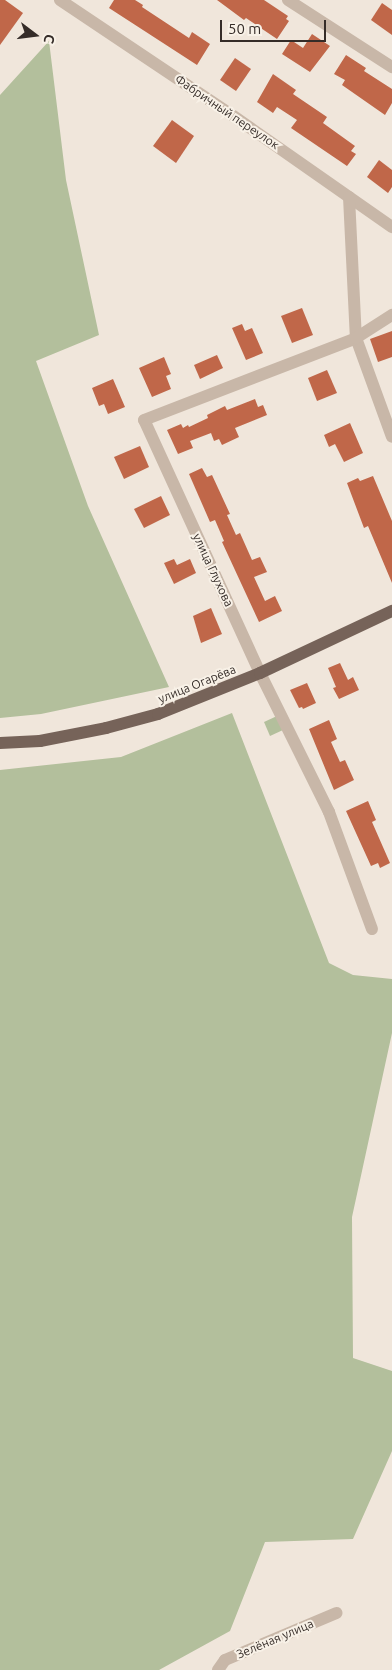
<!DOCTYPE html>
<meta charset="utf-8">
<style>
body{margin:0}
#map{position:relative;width:392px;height:1670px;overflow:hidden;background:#f0e6db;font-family:Ubuntu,sans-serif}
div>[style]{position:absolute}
.green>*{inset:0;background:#b3bf9c}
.building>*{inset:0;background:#c06749}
.minor>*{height:12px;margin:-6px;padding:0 6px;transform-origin:6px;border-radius:6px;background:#c8b7a8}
.major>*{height:12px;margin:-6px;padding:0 6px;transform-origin:6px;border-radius:6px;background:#766359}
span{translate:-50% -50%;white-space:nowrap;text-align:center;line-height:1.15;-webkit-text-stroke:4px #f8f1e7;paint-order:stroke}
.street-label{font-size:12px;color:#352c28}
.north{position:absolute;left:10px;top:10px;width:50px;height:50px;-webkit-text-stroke:4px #f8f1e7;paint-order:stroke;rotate:105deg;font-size:14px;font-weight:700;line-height:20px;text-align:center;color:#352c28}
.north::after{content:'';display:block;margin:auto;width:18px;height:22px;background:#352c28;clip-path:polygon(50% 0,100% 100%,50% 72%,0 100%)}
.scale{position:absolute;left:220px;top:20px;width:106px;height:22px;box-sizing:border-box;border:2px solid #352c28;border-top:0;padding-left:6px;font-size:15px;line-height:18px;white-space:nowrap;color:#352c28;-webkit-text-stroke:4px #f8f1e7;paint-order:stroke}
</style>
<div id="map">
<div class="green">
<i style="clip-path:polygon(49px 41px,66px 180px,99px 335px,36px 361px,88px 506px,169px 687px,41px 714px,0 718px,0 95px)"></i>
<i style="clip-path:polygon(232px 713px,329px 963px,353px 975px,392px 979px,392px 1033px,352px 1217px,353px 1358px,392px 1371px,392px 1451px,353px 1539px,265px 1542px,230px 1631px,159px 1670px,0 1670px,0 770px,121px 757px)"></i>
<i style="clip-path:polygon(277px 716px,283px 730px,270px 736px,264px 722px)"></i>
</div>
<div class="building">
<i style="clip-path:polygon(0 0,5px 0,23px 13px,0 45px)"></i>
<i style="clip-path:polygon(114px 0,135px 0,143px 5px,142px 7px,189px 38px,192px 32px,210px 44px,197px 65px,109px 8px)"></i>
<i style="clip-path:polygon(217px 0,264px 0,288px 16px,286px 19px,289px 21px,277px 39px,246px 18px,244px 20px)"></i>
<i style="clip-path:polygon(382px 3px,392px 10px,392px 35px,371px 20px)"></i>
<i style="clip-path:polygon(312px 34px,330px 46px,310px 72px,282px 54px,291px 40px,303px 48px)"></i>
<i style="clip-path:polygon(346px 55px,366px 68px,364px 71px,392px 89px,392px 103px,385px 115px,342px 85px,345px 80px,334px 74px)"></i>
<i style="clip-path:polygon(235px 58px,251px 69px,236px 91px,220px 80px)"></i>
<i style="clip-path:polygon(273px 74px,296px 90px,293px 94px,327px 117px,323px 123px,355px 146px,351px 151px,356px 154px,347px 166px,291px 128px,297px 120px,277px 107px,273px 113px,257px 102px)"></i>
<i style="clip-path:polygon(172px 120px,194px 136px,176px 163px,153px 146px)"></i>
<i style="clip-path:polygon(379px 160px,392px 170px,392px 187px,388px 193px,367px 177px)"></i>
<i style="clip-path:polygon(302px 308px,313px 335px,292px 343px,281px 316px)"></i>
<i style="clip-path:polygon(242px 324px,245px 331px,252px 328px,263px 353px,246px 360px,232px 328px)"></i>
<i style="clip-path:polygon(392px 331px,392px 357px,378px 362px,370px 339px)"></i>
<i style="clip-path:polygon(217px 355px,223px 368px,200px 379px,194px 365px)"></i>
<i style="clip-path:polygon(164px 357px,171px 374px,166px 376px,171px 389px,152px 397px,139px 368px)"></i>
<i style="clip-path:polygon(327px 370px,337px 393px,317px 401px,308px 378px)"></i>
<i style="clip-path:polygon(113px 379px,125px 407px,108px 414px,104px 404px,99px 406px,92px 388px)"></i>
<i style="clip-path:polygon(255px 399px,258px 407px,263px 405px,267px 415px,235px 428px,239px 437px,222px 445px,219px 439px,214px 441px,211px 433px,190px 441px,193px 448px,178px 454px,167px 430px,181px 424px,183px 428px,188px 425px,189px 427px,208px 418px,207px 415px,225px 406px,227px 410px)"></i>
<i style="clip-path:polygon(350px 423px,363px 453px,344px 462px,335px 444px,329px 447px,324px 435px)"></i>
<i style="clip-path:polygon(140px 446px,149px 467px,124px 479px,114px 457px)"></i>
<i style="clip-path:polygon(202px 468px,207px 477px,212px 475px,230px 514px,227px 515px,236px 535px,240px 533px,252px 560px,260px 557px,267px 572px,254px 577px,265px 601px,275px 596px,282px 611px,259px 622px,222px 542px,224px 541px,215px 520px,210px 522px,189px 474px)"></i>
<i style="clip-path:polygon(373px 476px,392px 521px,392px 583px,368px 526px,364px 528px,347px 483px,358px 478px,360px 481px)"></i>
<i style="clip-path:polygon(161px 496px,170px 515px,144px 528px,134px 509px)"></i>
<i style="clip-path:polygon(174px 559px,177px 565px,190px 559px,196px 573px,174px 584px,164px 563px)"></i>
<i style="clip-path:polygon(211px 608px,222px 634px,201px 643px,193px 616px)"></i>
<i style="clip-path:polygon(340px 663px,348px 680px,353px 677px,359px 690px,339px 699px,333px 688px,336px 687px,328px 668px)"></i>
<i style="clip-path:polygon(307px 683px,316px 703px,303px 709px,302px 707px,299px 708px,290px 690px)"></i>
<i style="clip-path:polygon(329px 720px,337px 739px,331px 742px,340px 762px,345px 760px,354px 780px,334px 790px,309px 729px)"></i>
<i style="clip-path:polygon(368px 801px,376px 820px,372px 822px,390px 863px,380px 868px,378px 863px,371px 866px,346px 811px)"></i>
</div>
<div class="minor">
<i style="left:60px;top:0;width:203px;rotate:33.8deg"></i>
<i style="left:229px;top:113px;width:199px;rotate:35deg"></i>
<i style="left:288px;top:0;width:124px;rotate:32.8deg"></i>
<i style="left:349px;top:197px;width:141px;rotate:87.2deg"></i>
<i style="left:356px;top:338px;width:105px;rotate:70deg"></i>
<i style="left:372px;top:929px;width:125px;rotate:-110.2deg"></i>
<i style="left:329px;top:812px;width:155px;rotate:-116.4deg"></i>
<i style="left:260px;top:673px;width:278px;rotate:-114.6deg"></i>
<i style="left:144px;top:420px;width:227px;rotate:-21.1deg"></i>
<i style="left:356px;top:338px;width:43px;rotate:-32.6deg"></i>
<i style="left:218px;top:1670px;width:12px;rotate:-55deg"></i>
<i style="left:225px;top:1660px;width:121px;rotate:-22.9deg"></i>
</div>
<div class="major">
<i style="left:0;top:743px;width:40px;rotate:-2.9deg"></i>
<i style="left:40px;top:741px;width:67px;rotate:-11.1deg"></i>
<i style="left:106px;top:728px;width:54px;rotate:-15.1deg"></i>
<i style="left:158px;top:714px;width:110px;rotate:-21.9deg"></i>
<i style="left:260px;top:673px;width:146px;rotate:-25.2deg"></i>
</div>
<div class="street-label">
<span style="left:227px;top:112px;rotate:34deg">Фабричный переулок</span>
<span style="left:213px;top:570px;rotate:65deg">улица Глухова</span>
<span style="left:197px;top:684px;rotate:-22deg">улица Огарёва</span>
<span style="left:275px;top:1639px;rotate:-23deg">Зелёная улица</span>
</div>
<div class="north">С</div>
<div class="scale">50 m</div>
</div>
